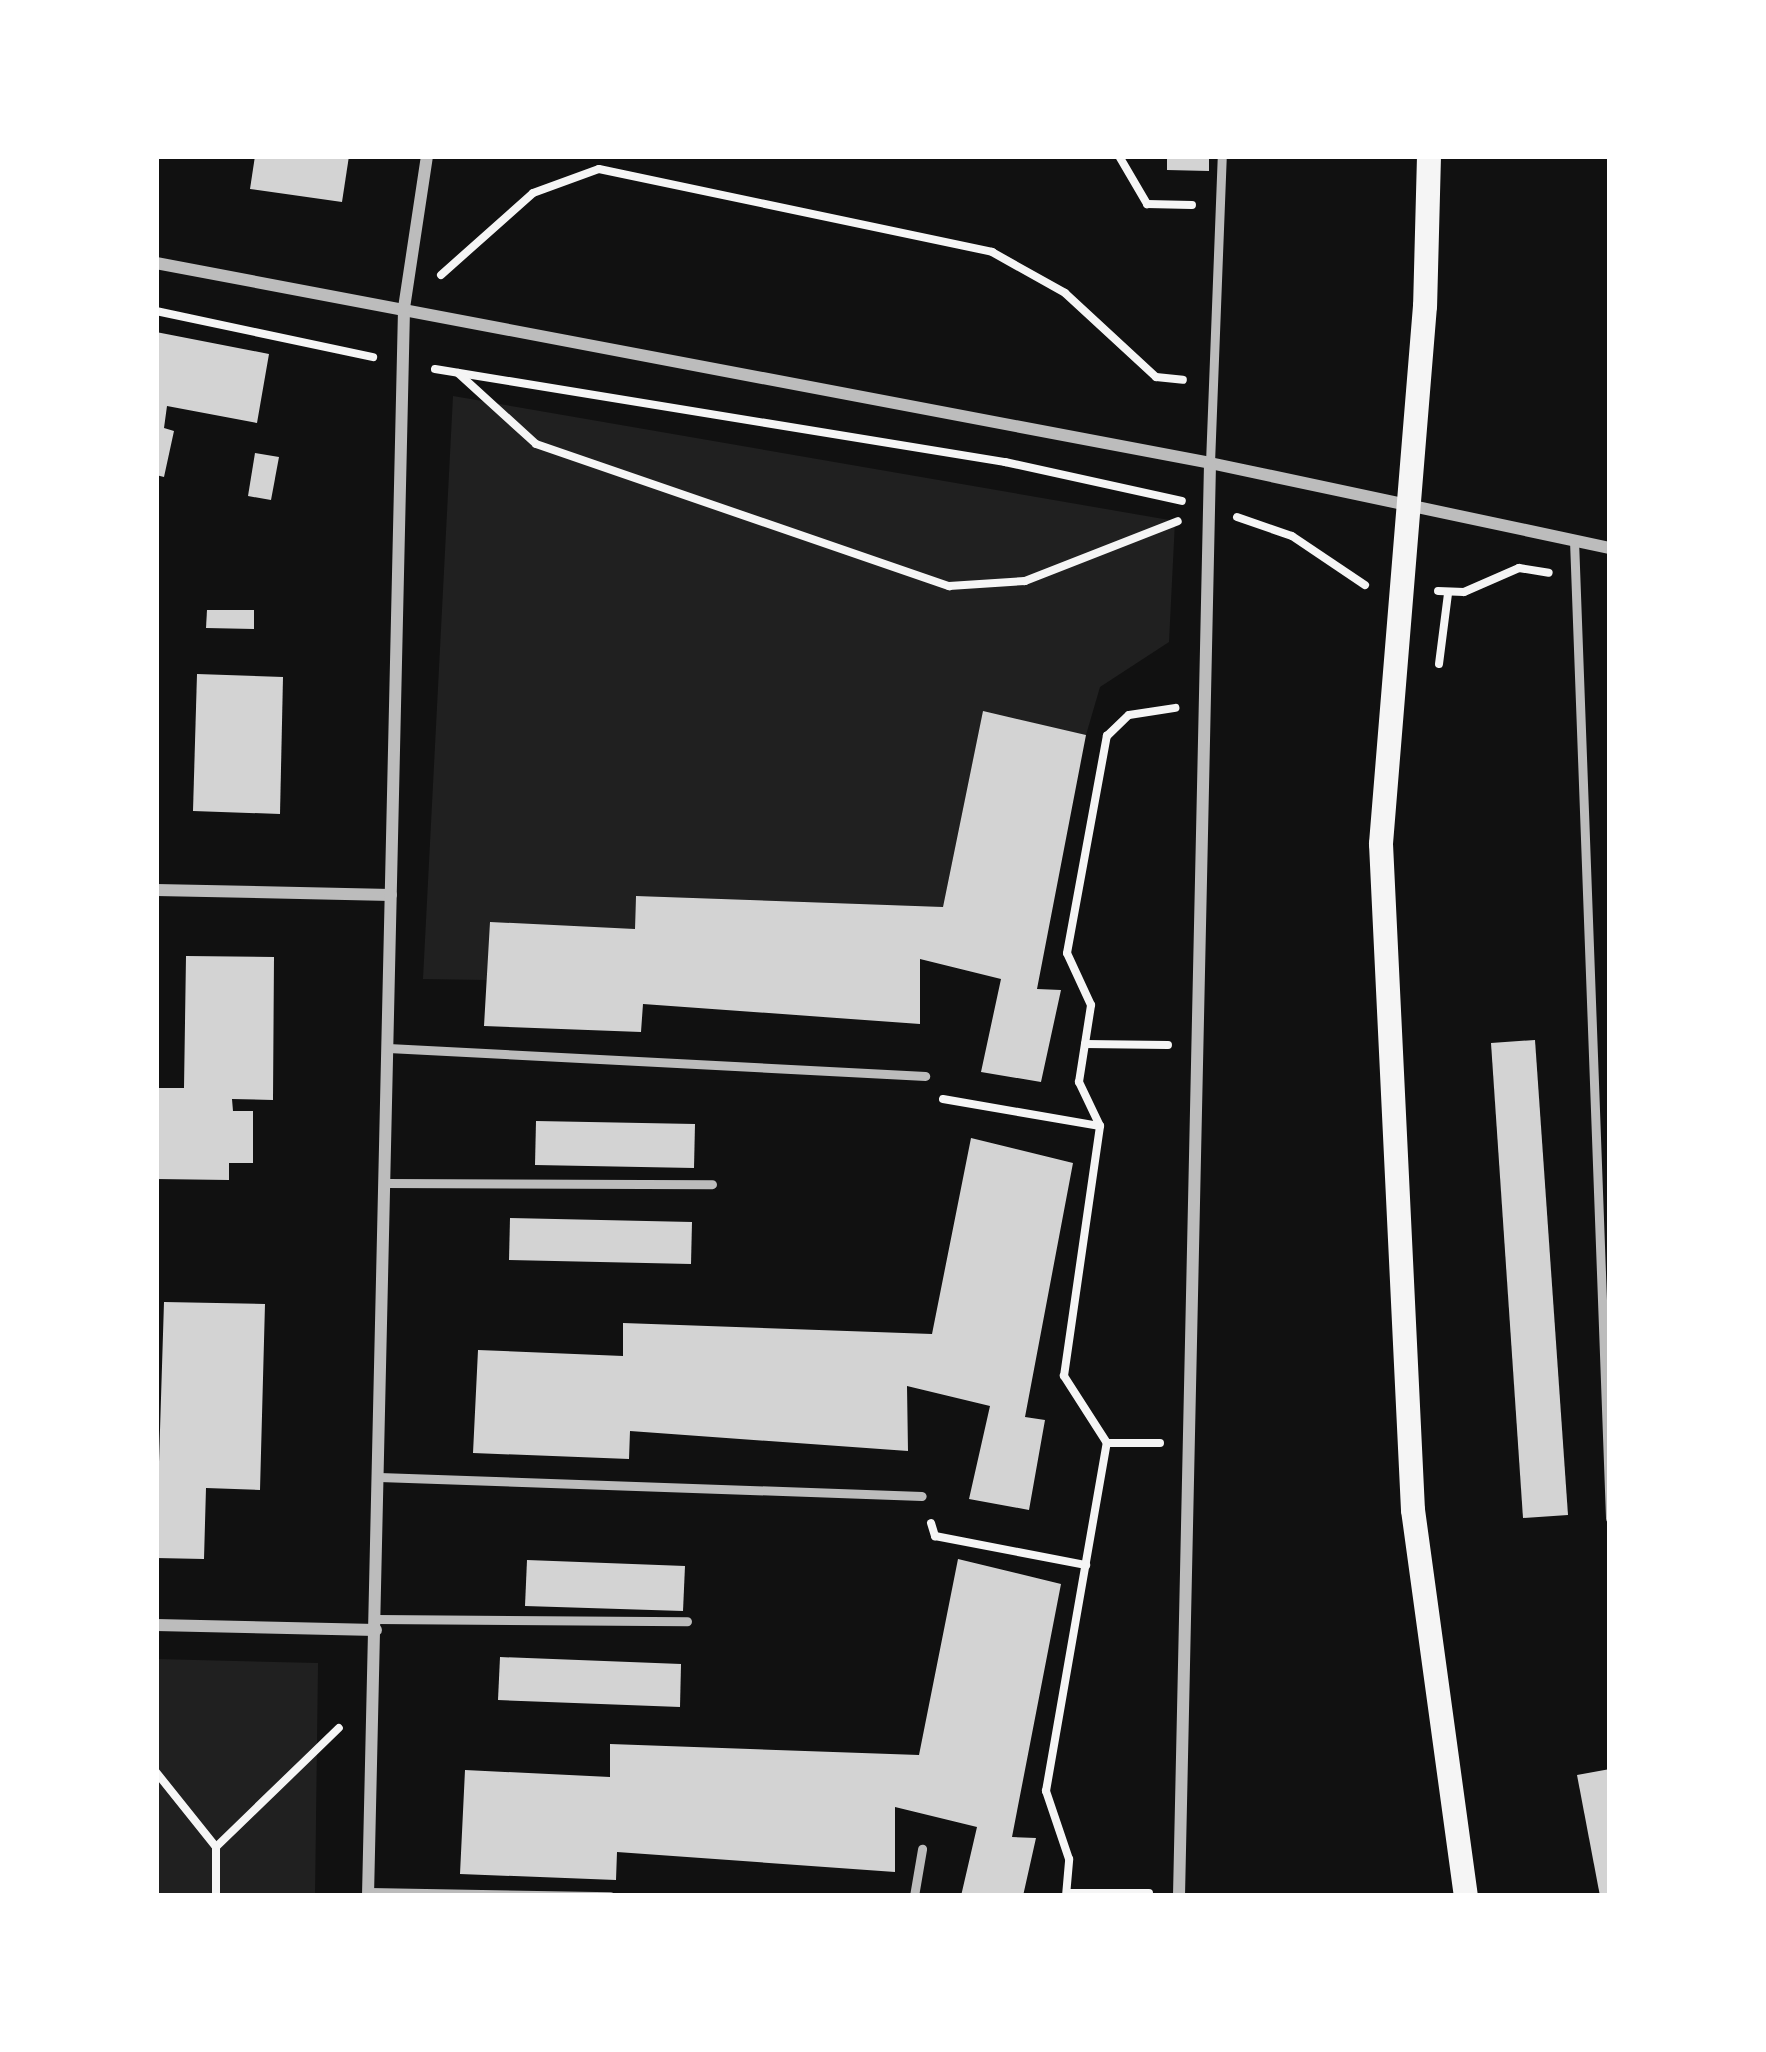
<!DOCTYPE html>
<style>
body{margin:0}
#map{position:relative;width:1766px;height:2052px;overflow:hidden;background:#111;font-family:"Asap Condensed",sans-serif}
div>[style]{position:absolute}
.green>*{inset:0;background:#202020}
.building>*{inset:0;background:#d3d3d3}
.path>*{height:8px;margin:-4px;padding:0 4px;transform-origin:4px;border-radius:4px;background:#f5f5f5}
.service>*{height:9px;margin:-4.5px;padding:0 4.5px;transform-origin:4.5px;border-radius:4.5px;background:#bcbcbc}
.minor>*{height:12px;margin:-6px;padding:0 6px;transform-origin:6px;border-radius:6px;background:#bcbcbc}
.secondary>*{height:24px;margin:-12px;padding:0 12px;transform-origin:12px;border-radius:12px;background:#f5f5f5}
span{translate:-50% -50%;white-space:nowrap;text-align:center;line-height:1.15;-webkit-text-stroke:12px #fff;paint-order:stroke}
.frame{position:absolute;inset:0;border:159px solid #fff;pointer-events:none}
</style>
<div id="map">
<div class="green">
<i style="clip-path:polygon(453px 396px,1175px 521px,1169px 642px,1100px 687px,1086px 735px,983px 712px,943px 907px,636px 896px,635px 929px,491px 923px,487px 980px,423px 979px)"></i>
<i style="clip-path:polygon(156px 1659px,318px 1663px,315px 1896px,156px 1896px)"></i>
</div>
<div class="building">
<i style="clip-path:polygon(255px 156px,349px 156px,342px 202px,250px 189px)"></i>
<i style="clip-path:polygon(1167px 156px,1209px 156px,1209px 171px,1167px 170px)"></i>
<i style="clip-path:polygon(156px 332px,269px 354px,257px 423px,167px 406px,164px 428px,174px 431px,164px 477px,156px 475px)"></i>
<i style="clip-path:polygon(255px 453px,279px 457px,271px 500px,248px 496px)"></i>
<i style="clip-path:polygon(207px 610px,254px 610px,254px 629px,206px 628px)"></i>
<i style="clip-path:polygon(197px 674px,283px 677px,280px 814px,193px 811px)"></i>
<i style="clip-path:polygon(983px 711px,1086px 735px,1037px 989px,1061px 990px,1041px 1082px,981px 1072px,1001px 979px,920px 959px,920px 1024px,643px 1004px,641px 1032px,484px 1026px,490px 922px,635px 929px,636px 896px,943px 907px)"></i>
<i style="clip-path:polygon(186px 956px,274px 957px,273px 1100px,232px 1099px,233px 1111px,253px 1111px,253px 1163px,229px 1163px,229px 1180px,156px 1179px,156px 1088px,184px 1088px)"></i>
<i style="clip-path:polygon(1535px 1040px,1568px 1515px,1523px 1518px,1491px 1043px)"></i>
<i style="clip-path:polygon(536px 1121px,695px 1124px,694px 1168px,535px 1165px)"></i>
<i style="clip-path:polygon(971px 1138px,1073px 1163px,1025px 1417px,1045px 1420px,1029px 1510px,969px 1499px,990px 1406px,907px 1386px,908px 1451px,630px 1431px,629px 1459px,473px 1453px,478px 1350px,623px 1356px,623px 1323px,932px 1334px)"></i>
<i style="clip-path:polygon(510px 1218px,692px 1222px,691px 1264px,509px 1260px)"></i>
<i style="clip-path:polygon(164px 1302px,265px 1304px,260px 1490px,206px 1488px,204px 1559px,156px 1558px)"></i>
<i style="clip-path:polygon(958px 1559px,1061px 1584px,1012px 1837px,1036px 1838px,1023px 1896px,961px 1896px,977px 1827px,895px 1807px,895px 1872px,617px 1852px,616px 1880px,460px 1874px,465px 1770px,610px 1777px,610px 1744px,919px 1755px)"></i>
<i style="clip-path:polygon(527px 1560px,685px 1566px,683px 1611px,525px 1606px)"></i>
<i style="clip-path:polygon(500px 1657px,681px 1664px,680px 1707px,498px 1700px)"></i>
<i style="clip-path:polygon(1610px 1769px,1610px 1896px,1600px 1896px,1577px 1775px)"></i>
</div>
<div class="path">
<i style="left:1119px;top:156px;width:56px;rotate:59.7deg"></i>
<i style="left:1147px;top:204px;width:45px;rotate:1.3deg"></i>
<i style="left:441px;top:275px;width:123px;rotate:-41.7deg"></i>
<i style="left:533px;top:193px;width:70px;rotate:-20deg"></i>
<i style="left:599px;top:169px;width:402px;rotate:11.9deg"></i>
<i style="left:992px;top:252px;width:84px;rotate:29.3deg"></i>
<i style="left:1065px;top:293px;width:124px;rotate:42.7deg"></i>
<i style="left:1156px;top:377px;width:27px;rotate:6deg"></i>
<i style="left:156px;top:311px;width:222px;rotate:12deg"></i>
<i style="left:435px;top:369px;width:578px;rotate:9.27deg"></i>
<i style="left:1005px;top:462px;width:181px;rotate:12.4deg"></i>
<i style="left:458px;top:373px;width:105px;rotate:42.3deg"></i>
<i style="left:536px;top:444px;width:437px;rotate:19deg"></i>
<i style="left:949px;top:586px;width:76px;rotate:-3.8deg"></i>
<i style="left:1025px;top:581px;width:164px;rotate:-21.4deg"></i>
<i style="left:1237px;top:517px;width:58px;rotate:19.1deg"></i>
<i style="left:1292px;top:536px;width:88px;rotate:33.9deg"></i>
<i style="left:1438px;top:591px;width:26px;rotate:2deg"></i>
<i style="left:1464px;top:592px;width:60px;rotate:-23.6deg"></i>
<i style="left:1519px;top:568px;width:30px;rotate:9deg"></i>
<i style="left:1439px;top:664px;width:71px;rotate:-82.7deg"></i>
<i style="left:1085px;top:1044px;width:83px;rotate:0.7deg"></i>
<i style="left:943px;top:1099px;width:158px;rotate:9.8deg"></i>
<i style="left:1107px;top:1443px;width:53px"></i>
<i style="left:931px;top:1523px;width:14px;rotate:73deg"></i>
<i style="left:935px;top:1536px;width:154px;rotate:10.9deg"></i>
<i style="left:156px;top:1772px;width:96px;rotate:51.3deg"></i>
<i style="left:216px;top:1847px;width:49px;rotate:90deg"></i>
<i style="left:216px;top:1847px;width:171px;rotate:-44.1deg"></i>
<i style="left:1067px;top:1893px;width:82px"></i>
<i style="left:1066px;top:1896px;width:37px;rotate:-85deg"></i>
<i style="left:1069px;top:1859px;width:72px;rotate:-108.7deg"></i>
<i style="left:1046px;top:1791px;width:353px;rotate:-80.1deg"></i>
<i style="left:1107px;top:1443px;width:80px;rotate:-122.7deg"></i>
<i style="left:1064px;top:1376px;width:253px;rotate:-81.8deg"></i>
<i style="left:1100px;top:1126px;width:49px;rotate:-115.5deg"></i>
<i style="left:1079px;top:1082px;width:78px;rotate:-81.1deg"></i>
<i style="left:1091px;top:1005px;width:57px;rotate:-114.8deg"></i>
<i style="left:1067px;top:953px;width:221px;rotate:-79.6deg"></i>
<i style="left:1107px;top:736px;width:30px;rotate:-44deg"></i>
<i style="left:1129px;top:715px;width:47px;rotate:-8.7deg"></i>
</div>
<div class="service">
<i style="left:1210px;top:463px;width:307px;rotate:-87.8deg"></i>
<i style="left:1574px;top:540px;width:979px;rotate:87.89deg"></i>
<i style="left:388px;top:1048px;width:538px;rotate:2.98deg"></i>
<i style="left:385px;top:1183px;width:327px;rotate:0.2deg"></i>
<i style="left:379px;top:1477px;width:543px;rotate:2deg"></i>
<i style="left:376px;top:1619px;width:311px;rotate:0.4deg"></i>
<i style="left:369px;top:1892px;width:241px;rotate:1deg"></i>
<i style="left:914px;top:1896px;width:48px;rotate:-80.3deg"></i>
</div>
<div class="minor">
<i style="left:156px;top:263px;width:1073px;rotate:10.74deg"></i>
<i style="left:1210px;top:463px;width:409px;rotate:12deg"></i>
<i style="left:156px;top:890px;width:235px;rotate:1.2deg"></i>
<i style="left:156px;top:1625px;width:220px;rotate:1.3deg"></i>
<i style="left:368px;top:1896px;width:1588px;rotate:-88.7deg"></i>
<i style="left:404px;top:308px;width:154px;rotate:-81.4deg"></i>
<i style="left:1179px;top:1896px;width:1433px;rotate:-88.76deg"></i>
</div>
<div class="secondary">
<i style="left:1429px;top:156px;width:150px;rotate:91.5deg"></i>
<i style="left:1425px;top:306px;width:540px;rotate:94.68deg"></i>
<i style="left:1381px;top:844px;width:667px;rotate:87.25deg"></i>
<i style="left:1413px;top:1510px;width:390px;rotate:82.2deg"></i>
</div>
<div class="frame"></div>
</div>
